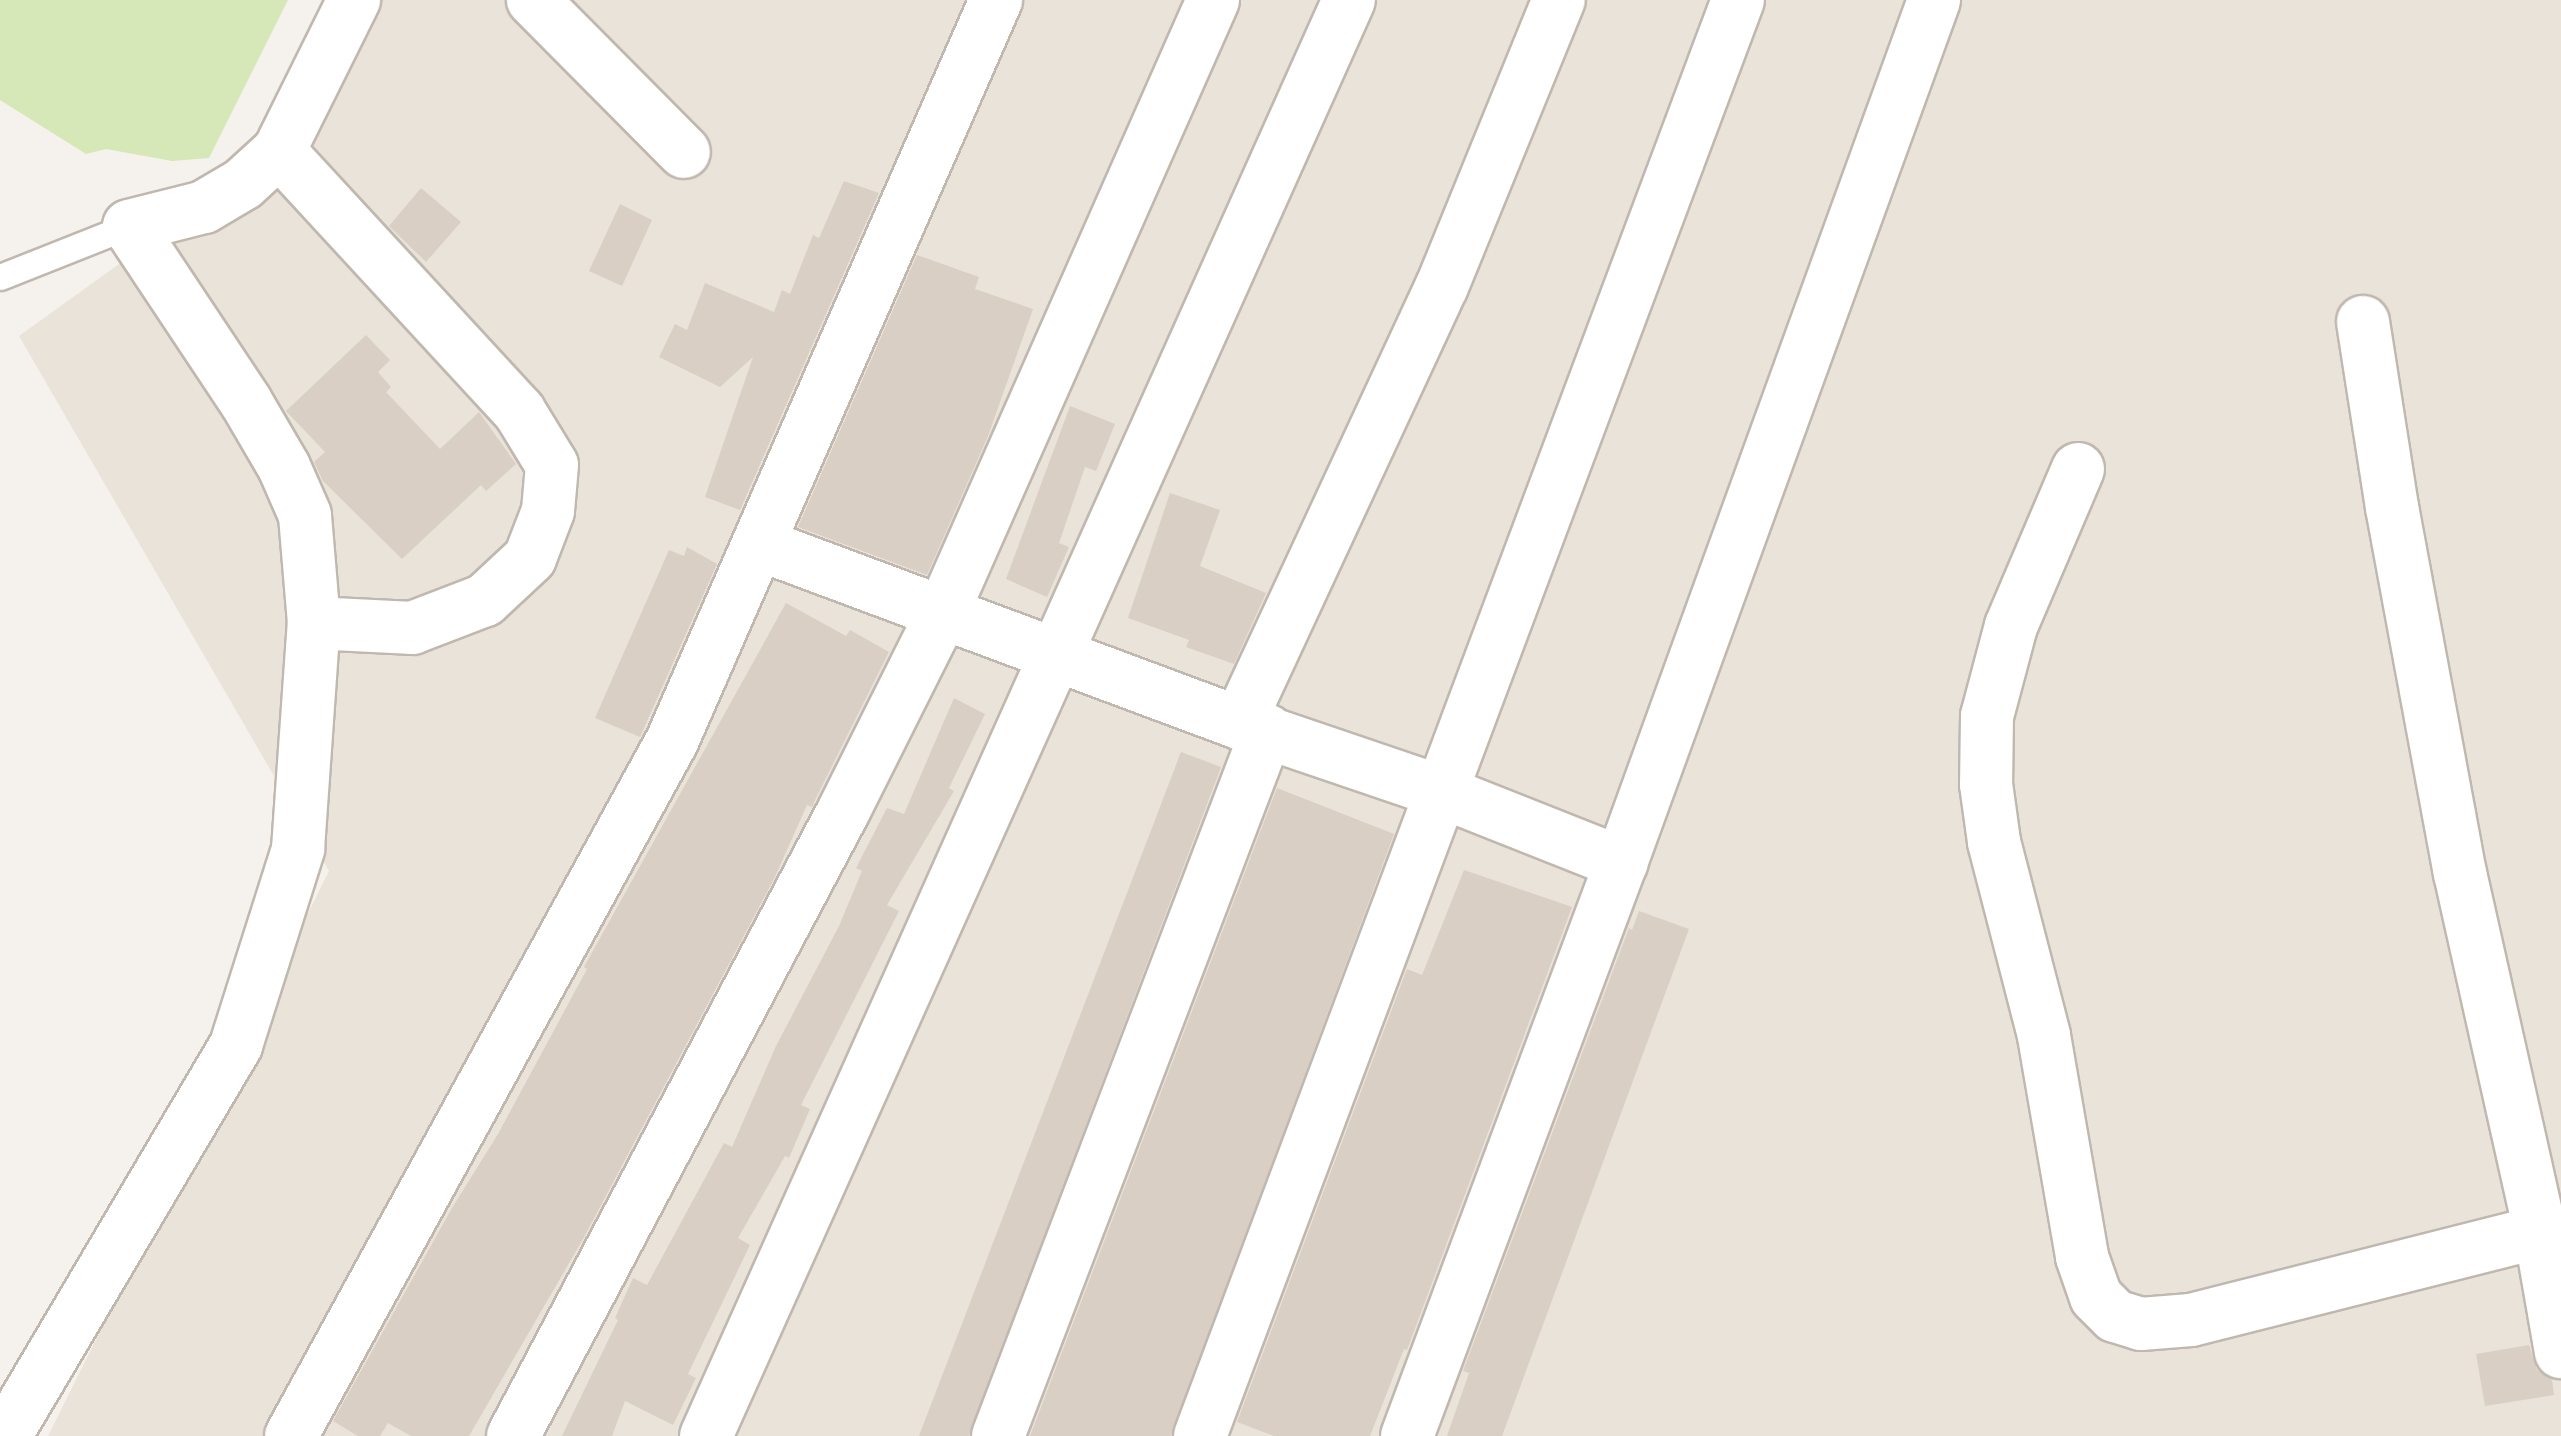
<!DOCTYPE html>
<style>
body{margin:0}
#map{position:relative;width:2561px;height:1436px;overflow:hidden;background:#f5f1ec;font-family:Cabin,sans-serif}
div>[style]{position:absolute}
.residential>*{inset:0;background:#e9e3da}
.green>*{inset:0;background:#d6e7b8}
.building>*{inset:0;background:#d9cfc5}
.roads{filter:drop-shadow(2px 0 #c0b8af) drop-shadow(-2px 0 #c0b8af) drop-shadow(0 2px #c0b8af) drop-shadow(0 -2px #c0b8af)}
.service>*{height:25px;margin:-12.5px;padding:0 12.5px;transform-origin:12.5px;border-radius:12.5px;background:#fff}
.minor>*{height:52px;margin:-26px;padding:0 26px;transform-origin:26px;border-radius:26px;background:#fff}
span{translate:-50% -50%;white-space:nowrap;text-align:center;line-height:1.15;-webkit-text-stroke:9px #fff;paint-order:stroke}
</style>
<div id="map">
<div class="residential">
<i style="clip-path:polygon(350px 0,2561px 0,2561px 1436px,48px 1436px,329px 871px,19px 336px,240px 177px)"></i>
</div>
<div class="green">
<i style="clip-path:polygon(0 0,288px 0,209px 158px,172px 161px,106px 149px,86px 154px,0 100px)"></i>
</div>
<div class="building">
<i style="clip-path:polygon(844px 181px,879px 193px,740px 510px,705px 497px,753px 357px,720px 387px,659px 357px,675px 324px,687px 330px,705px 283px,774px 312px,782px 290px,790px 294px,813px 235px,819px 238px)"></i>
<i style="clip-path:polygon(421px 188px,461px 222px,426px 262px,389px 226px)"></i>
<i style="clip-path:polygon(620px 204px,652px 220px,622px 286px,589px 271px)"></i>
<i style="clip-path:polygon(917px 255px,979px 277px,975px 289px,1033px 309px,988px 436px,927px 575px,798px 527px)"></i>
<i style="clip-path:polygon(366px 335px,390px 360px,378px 372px,391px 387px,386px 392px,440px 449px,479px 412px,516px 464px,486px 491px,481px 485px,402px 559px,323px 481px,314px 462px,325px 452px,286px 411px)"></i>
<i style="clip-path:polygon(1070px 406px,1115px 424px,1096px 471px,1085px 467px,1059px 543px,1069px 547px,1047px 597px,1006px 579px)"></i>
<i style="clip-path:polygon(1170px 493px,1220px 510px,1200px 566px,1266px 593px,1234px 664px,1186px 647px,1189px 640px,1128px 618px)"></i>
<i style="clip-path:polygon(687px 547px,717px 564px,640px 737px,595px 718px,669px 550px,684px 556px)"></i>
<i style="clip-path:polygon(786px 603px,846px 636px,850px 630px,889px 652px,817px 796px,812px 807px,807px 805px,774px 879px,583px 1239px,469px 1436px,411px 1436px,388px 1423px,380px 1436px,358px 1436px,333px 1421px,452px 1208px,498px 1134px,587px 969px,584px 967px)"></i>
<i style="clip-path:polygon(954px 698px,985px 714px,949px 788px,954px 791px,887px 905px,899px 911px,801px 1105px,810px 1109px,789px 1158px,785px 1156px,738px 1238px,750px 1245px,688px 1374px,696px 1378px,673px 1425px,625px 1401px,612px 1436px,562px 1436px,618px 1320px,615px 1318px,633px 1278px,647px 1285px,724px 1143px,732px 1147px,776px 1046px,839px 926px,862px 871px,856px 868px,887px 808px,904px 814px)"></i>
<i style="clip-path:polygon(1181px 752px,1221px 767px,969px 1436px,919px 1436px)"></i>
<i style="clip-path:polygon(1277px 788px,1394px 834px,1171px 1436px,1030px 1436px)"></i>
<i style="clip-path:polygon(1464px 870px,1572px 907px,1407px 1350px,1404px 1349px,1370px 1436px,1274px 1436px,1237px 1422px,1407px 969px,1422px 975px)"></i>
<i style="clip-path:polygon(1639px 911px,1689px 929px,1502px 1436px,1447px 1436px,1469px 1373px,1463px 1371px,1629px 928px,1632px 930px)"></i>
<i style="clip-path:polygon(2529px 1345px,2537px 1370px,2552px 1380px,2554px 1395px,2485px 1406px,2476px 1354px)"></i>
</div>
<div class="roads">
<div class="service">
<i style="left:0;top:277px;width:139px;rotate:-21.6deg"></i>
</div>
<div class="minor">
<i style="left:533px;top:0;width:214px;rotate:45.2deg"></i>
<i style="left:279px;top:151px;width:354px;rotate:47.3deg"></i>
<i style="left:519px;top:411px;width:63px;rotate:58.6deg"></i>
<i style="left:552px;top:465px;width:46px;rotate:95deg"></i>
<i style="left:548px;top:511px;width:50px;rotate:111deg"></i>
<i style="left:530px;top:558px;width:62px;rotate:137deg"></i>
<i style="left:485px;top:600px;width:78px;rotate:159deg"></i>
<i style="left:412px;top:628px;width:98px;rotate:-177.1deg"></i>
<i style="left:2363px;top:322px;width:187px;rotate:81.1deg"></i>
<i style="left:2392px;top:507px;width:372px;rotate:79.5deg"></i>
<i style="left:2460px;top:873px;width:368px;rotate:77.4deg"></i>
<i style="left:2540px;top:1232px;width:122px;rotate:80.1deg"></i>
<i style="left:2078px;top:469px;width:171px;rotate:113.1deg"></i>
<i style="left:2011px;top:626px;width:93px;rotate:104.9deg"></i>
<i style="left:1987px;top:716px;width:68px;rotate:90.8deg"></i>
<i style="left:1986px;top:784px;width:59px;rotate:82.1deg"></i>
<i style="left:1994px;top:842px;width:200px;rotate:75.5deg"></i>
<i style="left:2044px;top:1036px;width:224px;rotate:80.2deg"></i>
<i style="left:2082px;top:1257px;width:42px;rotate:70.7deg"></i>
<i style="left:2096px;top:1297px;width:27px;rotate:45deg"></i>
<i style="left:2115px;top:1316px;width:27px;rotate:17deg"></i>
<i style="left:2141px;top:1324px;width:50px;rotate:-4.6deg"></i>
<i style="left:2191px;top:1320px;width:360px;rotate:-14.2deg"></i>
<i style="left:761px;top:545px;width:510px;rotate:20.42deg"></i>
<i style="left:1239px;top:723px;width:214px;rotate:18.8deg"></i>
<i style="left:1442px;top:792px;width:193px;rotate:21.6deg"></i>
<i style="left:1239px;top:723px;width:482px;rotate:-65.1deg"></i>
<i style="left:1442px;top:286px;width:309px;rotate:-67.8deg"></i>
<i style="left:5px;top:1436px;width:454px;rotate:-59.4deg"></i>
<i style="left:236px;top:1045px;width:206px;rotate:-72.4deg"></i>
<i style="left:298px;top:849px;width:227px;rotate:-86deg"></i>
<i style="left:314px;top:623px;width:108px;rotate:-94.8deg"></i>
<i style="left:305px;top:515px;width:52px;rotate:-113.6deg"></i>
<i style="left:284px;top:467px;width:75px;rotate:-120.3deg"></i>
<i style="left:246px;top:402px;width:211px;rotate:-123.6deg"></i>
<i style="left:129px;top:226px;width:77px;rotate:-14.2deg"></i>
<i style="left:204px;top:207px;width:45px;rotate:-30.5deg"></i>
<i style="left:243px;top:184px;width:49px;rotate:-42.5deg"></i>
<i style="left:279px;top:151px;width:169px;rotate:-63.6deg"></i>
<i style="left:291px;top:1436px;width:793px;rotate:-61.27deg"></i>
<i style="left:672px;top:741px;width:809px;rotate:-66.38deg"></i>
<i style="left:513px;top:1436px;width:708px;rotate:-62.13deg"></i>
<i style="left:844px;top:810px;width:219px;rotate:-63.4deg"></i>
<i style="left:942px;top:614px;width:671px;rotate:-66.18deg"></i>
<i style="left:706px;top:1436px;width:1573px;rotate:-65.88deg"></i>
<i style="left:998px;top:1436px;width:755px;rotate:-69.12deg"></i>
<i style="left:1200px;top:1436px;width:1533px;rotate:-69.46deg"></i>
<i style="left:1407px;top:1436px;width:612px;rotate:-69.52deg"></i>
<i style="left:1621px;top:863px;width:918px;rotate:-70.06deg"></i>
</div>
</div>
</div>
